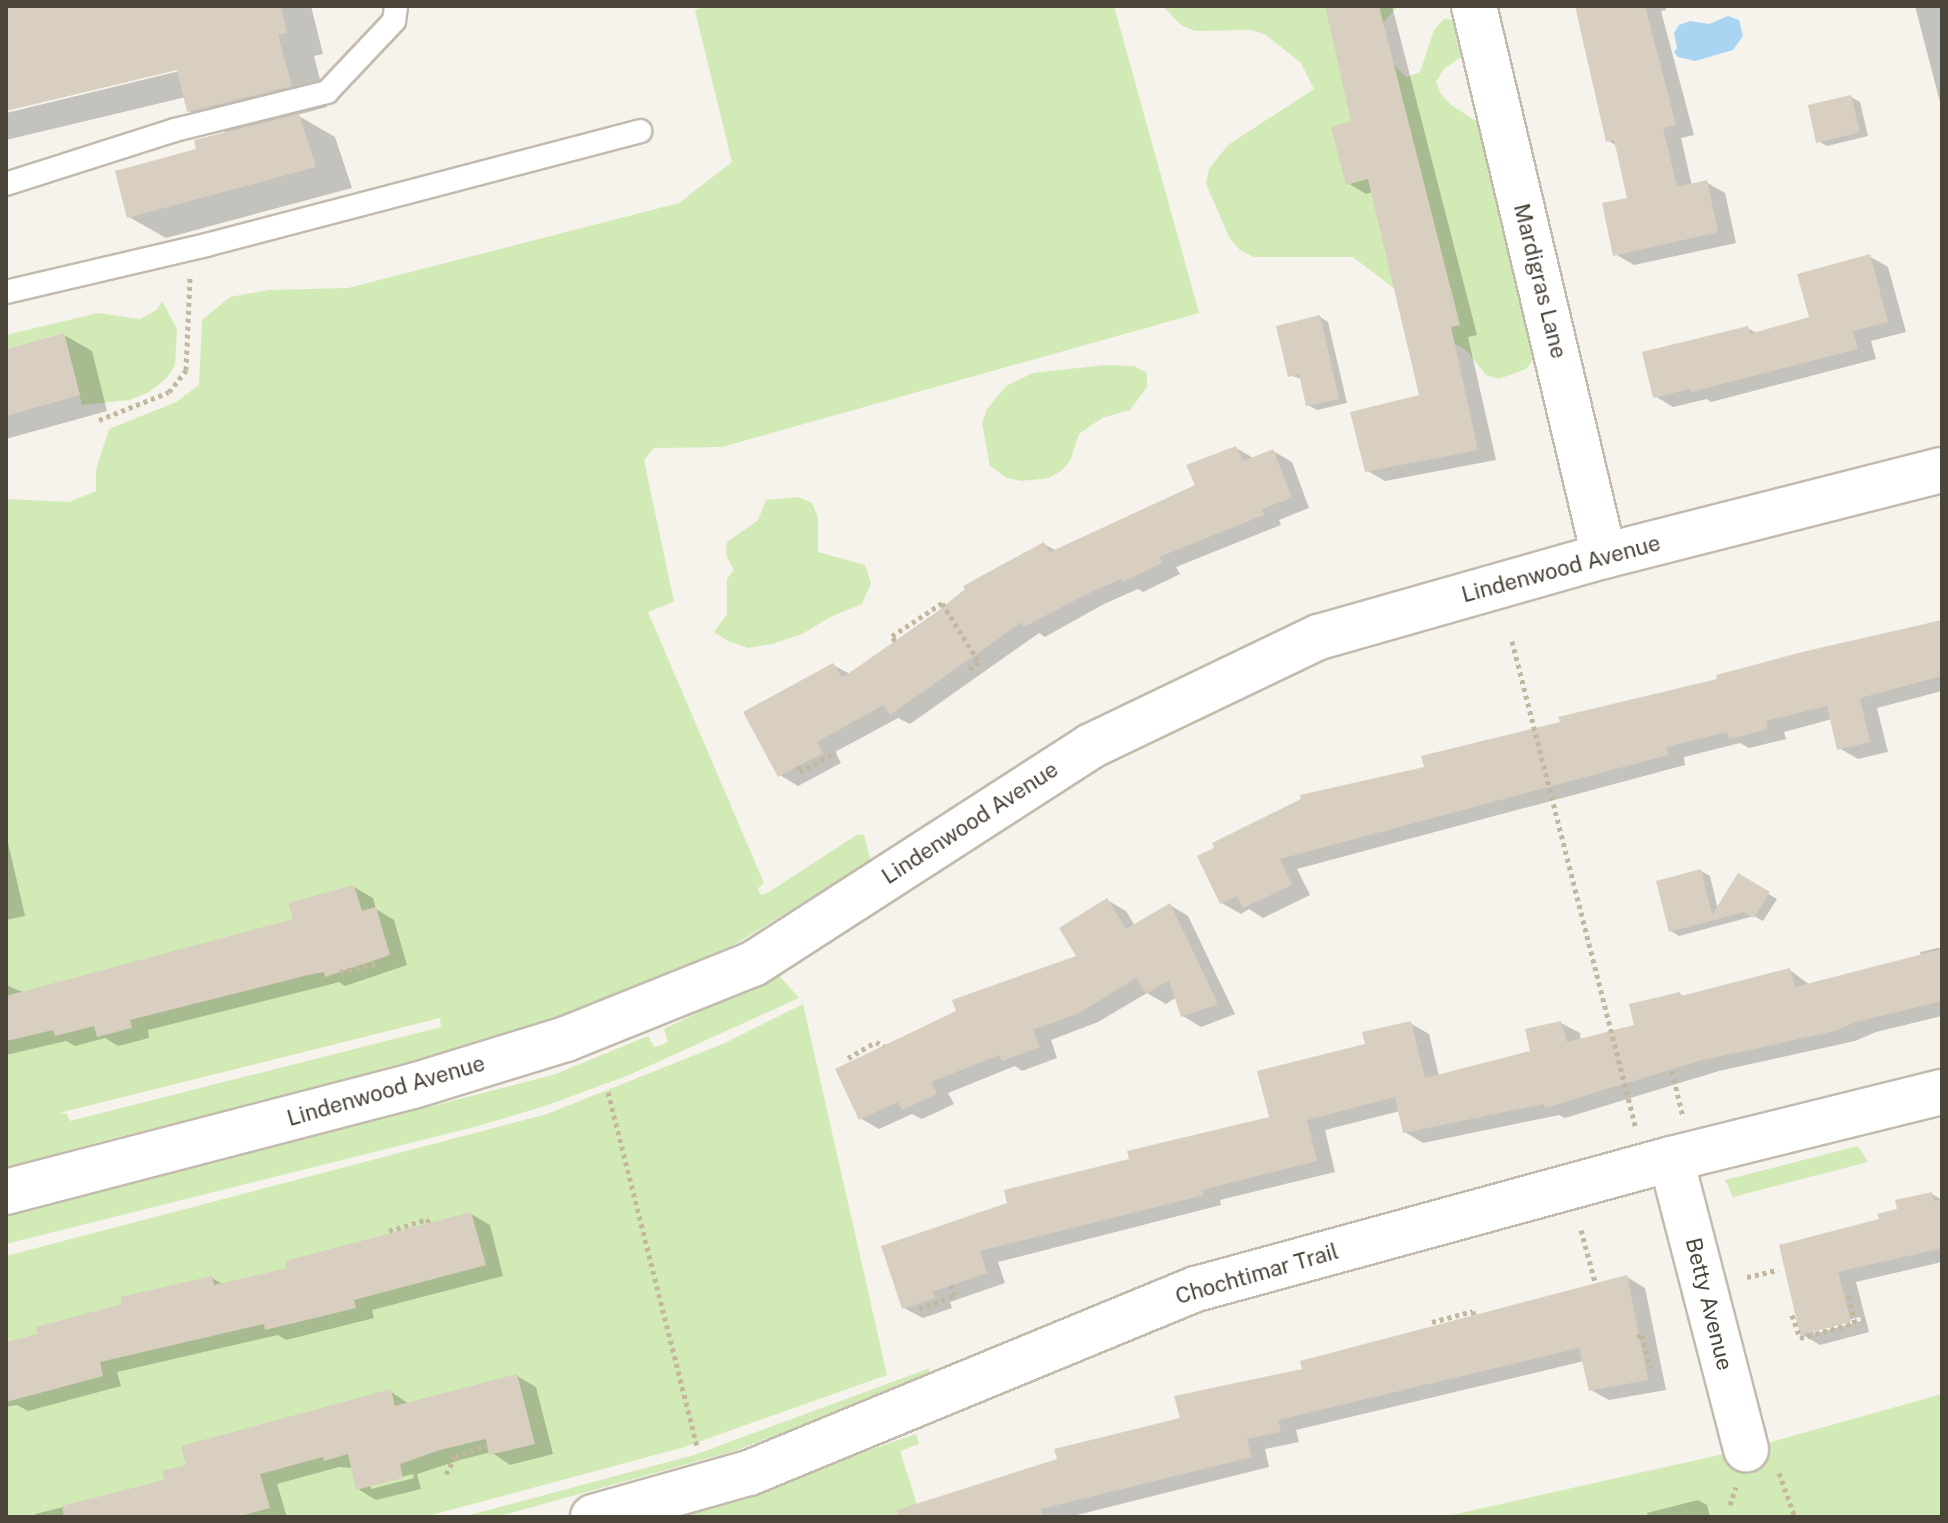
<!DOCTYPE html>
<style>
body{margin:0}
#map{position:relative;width:1948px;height:1523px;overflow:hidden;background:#f6f3ec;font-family:"Public Sans",sans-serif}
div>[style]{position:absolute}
.green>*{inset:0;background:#d2eab5}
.water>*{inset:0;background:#a9d4f2}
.shadow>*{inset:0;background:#0003}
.building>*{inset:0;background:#d8cfc1}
.path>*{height:5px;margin-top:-2.5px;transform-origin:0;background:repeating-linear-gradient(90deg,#c4b79f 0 4px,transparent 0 8px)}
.roads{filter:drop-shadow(2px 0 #c2bbae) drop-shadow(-2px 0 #c2bbae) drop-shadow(0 2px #c2bbae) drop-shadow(0 -2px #c2bbae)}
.service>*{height:22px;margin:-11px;padding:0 11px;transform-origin:11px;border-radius:11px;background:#fff}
.minor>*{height:44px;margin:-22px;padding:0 22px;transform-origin:22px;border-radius:22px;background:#fff}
.tertiary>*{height:44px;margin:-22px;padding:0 22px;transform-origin:22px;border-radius:22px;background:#fff}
span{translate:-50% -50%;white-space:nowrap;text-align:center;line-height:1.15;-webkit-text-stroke:7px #fff;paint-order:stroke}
.street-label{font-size:22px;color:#4b4439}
.frame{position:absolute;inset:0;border:8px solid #4b4439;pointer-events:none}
</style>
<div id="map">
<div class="green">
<i style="clip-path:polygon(evenodd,704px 6px,1114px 6px,1199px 313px,722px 447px,654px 448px,644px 460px,674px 602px,648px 612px,764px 883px,758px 888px,759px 892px,762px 895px,769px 892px,858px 834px,864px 835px,871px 861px,734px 945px,546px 1023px,472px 1048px,91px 1144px,90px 1157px,6px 1187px,6px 499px,69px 502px,96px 491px,96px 470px,109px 429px,176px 402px,199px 385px,202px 320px,230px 297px,269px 290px,348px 288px,679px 203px,732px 162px,695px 11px,704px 6px,440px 1018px,441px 1027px,70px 1121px,67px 1114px,59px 1113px,440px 1018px)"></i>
<i style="clip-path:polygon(1163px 6px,1398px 6px,1376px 31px,1386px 57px,1406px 77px,1420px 72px,1434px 30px,1444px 19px,1458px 20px,1464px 55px,1444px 69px,1436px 82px,1441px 94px,1451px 105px,1476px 121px,1491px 122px,1536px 343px,1534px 358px,1526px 369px,1499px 379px,1486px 375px,1468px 352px,1443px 336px,1400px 293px,1353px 257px,1254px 257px,1240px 250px,1230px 239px,1206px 184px,1209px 169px,1228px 145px,1314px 89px,1301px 63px,1266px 35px,1252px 30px,1195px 31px,1181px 25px)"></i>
<i style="clip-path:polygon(162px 301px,177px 329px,175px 365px,166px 379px,147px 393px,129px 400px,82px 405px,64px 333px,6px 349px,6px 335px,98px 313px,140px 319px,157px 310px)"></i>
<i style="clip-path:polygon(1105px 365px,1134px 366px,1147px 373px,1147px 387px,1130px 410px,1102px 418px,1079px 434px,1070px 461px,1061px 471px,1049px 478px,1021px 481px,1007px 478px,990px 466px,982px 423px,987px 409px,1006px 386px,1033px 373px)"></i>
<i style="clip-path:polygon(798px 497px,812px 503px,818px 517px,818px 552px,865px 565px,871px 583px,862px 604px,832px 616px,802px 634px,772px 644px,748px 648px,728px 641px,714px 632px,727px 614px,727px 579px,734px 570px,726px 555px,727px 542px,758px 520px,766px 500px)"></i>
<i style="clip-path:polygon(778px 974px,799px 998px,629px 1075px,548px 1105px,478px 1126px,6px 1244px,6px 1215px,553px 1075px,648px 1036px,654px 1047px,659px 1046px,668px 1042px,664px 1029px)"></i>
<i style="clip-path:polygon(803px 1004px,887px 1375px,681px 1448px,424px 1517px,6px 1517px,6px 1256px,547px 1114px,725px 1043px)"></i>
<i style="clip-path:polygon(1858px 1146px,1868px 1162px,1733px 1197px,1725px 1180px)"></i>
<i style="clip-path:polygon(930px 1368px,925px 1379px,734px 1451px,496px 1517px,462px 1517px,694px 1455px)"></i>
<i style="clip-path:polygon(1942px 1394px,1942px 1517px,1443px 1517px,1746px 1449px)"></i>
<i style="clip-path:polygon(916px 1434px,919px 1444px,900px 1451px,921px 1517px,678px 1517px)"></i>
</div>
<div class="water">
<i style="clip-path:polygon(1728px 16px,1739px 20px,1743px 36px,1733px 50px,1695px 61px,1678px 57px,1674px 52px,1677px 48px,1674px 33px,1679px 25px,1690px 21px,1709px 24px)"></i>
</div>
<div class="shadow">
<i style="clip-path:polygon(6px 6px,311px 6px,323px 54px,314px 56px,327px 107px,297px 115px,335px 137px,352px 188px,166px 238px,129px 217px,198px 150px,227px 133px,189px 111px,186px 97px,6px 140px,6px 113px,188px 69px,187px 65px,6px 109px)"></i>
<i style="clip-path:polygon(1327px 6px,1392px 6px,1477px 335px,1468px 337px,1496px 460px,1385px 481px,1366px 470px,1422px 396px,1373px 192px,1366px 194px,1348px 183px,1353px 123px)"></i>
<i style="clip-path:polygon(1576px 6px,1665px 6px,1666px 10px,1661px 11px,1694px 135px,1681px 138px,1692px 186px,1706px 182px,1725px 193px,1736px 243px,1634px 265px,1615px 254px,1629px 199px,1617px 146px,1607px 140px)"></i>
<i style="clip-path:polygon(1915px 6px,1942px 6px,1942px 110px)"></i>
<i style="clip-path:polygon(1851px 97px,1860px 102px,1868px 136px,1827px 146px,1818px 141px)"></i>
<i style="clip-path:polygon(1869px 256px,1888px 267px,1906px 332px,1871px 341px,1876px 359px,1711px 402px,1707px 399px,1673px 407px,1655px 396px,1748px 328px,1758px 334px,1812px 318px)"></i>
<i style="clip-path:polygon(1320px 317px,1328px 322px,1347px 403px,1317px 410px,1308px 405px,1302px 379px,1289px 375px)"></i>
<i style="clip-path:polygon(64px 335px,92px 351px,107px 411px,6px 439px,6px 351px)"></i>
<i style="clip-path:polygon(1236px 448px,1255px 459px,1273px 451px,1292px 462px,1309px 508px,1279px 520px,1281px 525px,1176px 567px,1180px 574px,1143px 592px,1138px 589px,1104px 604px,1045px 637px,1039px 633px,910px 724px,898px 718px,835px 752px,841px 763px,798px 786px,780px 775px,833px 665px,850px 674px,1044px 544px,1057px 551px,1197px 486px)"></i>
<i style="clip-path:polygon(1940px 618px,1942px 618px,1942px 691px,1877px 708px,1888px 752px,1858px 759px,1839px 748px,1832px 719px,1784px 732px,1786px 739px,1749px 748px,1740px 743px,1684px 757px,1685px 765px,1297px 869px,1310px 895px,1263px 918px,1249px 909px,1241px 914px,1222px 903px,1200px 857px,1426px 768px,1562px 724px,1941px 622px)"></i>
<i style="clip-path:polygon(6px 834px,25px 916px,6px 920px)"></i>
<i style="clip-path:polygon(1701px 871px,1710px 876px,1718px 910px,1738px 876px,1777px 899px,1763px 921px,1754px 916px,1679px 936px,1671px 931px)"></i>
<i style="clip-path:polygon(354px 887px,373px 898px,376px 909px,394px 920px,407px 965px,345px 986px,339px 982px,328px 985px,148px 1030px,149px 1038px,118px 1046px,105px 1038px,75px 1046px,66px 1041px,6px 1055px,6px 985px,25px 993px,295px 921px)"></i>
<i style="clip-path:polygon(1107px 900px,1126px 911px,1135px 926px,1170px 905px,1188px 916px,1235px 1014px,1201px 1027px,1183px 1016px,1177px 997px,1166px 1004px,1147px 993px,1098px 1022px,1051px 1040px,1057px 1058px,1022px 1071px,1015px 1066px,948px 1093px,954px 1104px,922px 1119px,912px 1114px,879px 1129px,860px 1118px,1079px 957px)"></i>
<i style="clip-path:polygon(1942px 947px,1942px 1016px,1876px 1032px,1855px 1041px,1719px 1071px,1565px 1118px,1559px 1115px,1423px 1143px,1405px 1132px,1400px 1111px,1325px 1130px,1335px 1172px,1220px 1200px,1221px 1205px,998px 1262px,1005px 1283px,950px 1302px,952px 1308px,923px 1318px,904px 1308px,884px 1247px,1131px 1160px,1271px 1119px,1367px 1045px,1410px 1023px,1429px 1034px,1439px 1076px,1532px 1053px,1561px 1023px,1580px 1033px,1581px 1041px,1637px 1027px,1680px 994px,1686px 997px,1790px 970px,1810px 985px,1921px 956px,1920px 952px)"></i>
<i style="clip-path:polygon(evenodd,1932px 1194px,1942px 1200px,1942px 1262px,1856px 1282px,1869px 1332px,1820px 1345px,1801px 1334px,1781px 1246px,1881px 1220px,1932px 1194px,1860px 1317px,1861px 1321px,1814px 1334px,1814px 1329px,1860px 1317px)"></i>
<i style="clip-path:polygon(471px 1214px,490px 1225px,503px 1276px,372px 1310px,374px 1318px,286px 1340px,278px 1335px,117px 1372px,121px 1386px,28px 1411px,17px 1405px,6px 1407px,6px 1344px,212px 1278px,224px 1285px,290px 1270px)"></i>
<i style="clip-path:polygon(1627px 1277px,1645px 1288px,1666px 1390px,1609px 1400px,1591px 1390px,1584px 1361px,1296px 1430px,1299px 1442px,1265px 1449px,1269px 1467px,1069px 1517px,937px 1517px,1304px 1371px)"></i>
<i style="clip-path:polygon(evenodd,517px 1376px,536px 1387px,553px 1454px,510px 1465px,491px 1452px,460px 1460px,417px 1474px,421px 1489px,376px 1500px,358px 1489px,353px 1468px,339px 1467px,277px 1484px,287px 1517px,36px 1517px,35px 1514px,167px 1482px,188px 1466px,390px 1391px,409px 1404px,517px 1376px,413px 1474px,414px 1478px,371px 1489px,371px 1485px,413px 1474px)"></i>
<i style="clip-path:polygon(1698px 1500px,1707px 1505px,1710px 1517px,1648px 1517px,1647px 1513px)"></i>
</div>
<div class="building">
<i style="clip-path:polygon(6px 6px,281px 6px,287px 33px,278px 35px,292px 86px,187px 112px,177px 70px,6px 111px)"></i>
<i style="clip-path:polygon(1325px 6px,1379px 6px,1460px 325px,1451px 327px,1478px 450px,1365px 472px,1350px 412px,1419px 395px,1368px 179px,1346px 185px,1331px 127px,1351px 121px)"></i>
<i style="clip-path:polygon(1575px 6px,1645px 6px,1676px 125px,1663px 128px,1677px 187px,1707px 180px,1718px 232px,1613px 256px,1602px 203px,1627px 198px,1614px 140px,1606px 142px)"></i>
<i style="clip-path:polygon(1851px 95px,1860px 132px,1816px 143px,1808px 105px)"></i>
<i style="clip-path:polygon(299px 114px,316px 167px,127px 218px,115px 171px,196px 149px,194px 140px)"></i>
<i style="clip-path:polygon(1870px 254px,1888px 322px,1853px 331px,1858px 349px,1691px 392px,1690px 389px,1653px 398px,1642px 352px,1748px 326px,1750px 334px,1809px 317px,1797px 274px)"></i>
<i style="clip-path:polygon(1320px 315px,1339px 399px,1306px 406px,1299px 374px,1288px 377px,1276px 326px)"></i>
<i style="clip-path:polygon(64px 333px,80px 395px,6px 416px,6px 349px)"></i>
<i style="clip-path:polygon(1236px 446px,1243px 461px,1273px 449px,1292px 498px,1262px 509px,1264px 515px,1159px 557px,1162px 563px,1123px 582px,1121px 579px,1085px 595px,1024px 627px,1022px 622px,890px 715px,883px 705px,817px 742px,823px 753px,778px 777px,743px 712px,833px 663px,842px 678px,938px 611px,965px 589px,963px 586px,1044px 542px,1050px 552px,1195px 485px,1186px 465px)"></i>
<i style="clip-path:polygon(1942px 620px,1942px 676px,1860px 698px,1870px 742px,1837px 750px,1827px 706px,1766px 721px,1768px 729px,1729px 739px,1727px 732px,1666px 747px,1668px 755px,1280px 859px,1292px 885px,1243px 908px,1237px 896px,1220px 904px,1197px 856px,1214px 848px,1212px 843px,1301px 799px,1300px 795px,1424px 767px,1421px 756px,1560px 722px,1558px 717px,1717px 679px,1716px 675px,1802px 652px)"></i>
<i style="clip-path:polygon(1701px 869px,1712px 915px,1738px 873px,1770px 892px,1754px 918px,1744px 912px,1669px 932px,1656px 881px)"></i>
<i style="clip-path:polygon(354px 885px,362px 911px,376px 907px,390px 955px,325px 977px,324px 972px,308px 975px,130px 1020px,132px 1028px,97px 1037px,94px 1026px,55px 1036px,53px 1030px,6px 1041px,6px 996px,293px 919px,288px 903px)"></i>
<i style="clip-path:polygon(1107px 898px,1126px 929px,1170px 903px,1218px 1004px,1181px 1017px,1169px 980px,1146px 994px,1136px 978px,1079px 1013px,1033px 1030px,1040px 1047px,1002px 1061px,999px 1055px,931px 1082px,937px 1094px,902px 1110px,898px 1102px,859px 1120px,835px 1069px,956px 1011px,952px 1000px,1076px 956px,1059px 928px)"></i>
<i style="clip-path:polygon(1942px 949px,1942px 1001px,1856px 1022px,1835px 1031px,1699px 1061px,1545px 1108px,1544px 1104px,1403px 1133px,1395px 1097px,1307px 1120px,1317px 1161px,1202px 1190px,1204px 1195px,980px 1251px,987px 1273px,932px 1292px,935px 1298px,902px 1309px,881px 1246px,1007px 1203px,1004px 1190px,1129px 1159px,1127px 1151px,1269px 1117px,1257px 1071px,1365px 1044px,1362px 1032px,1411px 1021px,1425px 1078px,1530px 1051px,1525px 1029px,1561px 1021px,1567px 1042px,1634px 1025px,1629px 1004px,1680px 992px,1681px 996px,1790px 968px,1795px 987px)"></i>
<i style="clip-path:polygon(1932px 1192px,1934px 1201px,1942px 1199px,1942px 1248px,1838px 1272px,1851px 1322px,1800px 1335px,1779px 1245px,1879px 1219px,1877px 1214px,1897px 1209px,1895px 1200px)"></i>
<i style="clip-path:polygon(471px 1212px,486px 1265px,354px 1300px,356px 1308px,265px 1330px,264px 1324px,100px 1362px,103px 1376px,6px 1402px,6px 1342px,38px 1334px,36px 1327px,122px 1304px,120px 1297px,212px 1276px,214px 1285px,287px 1268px,285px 1261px)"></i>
<i style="clip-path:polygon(1627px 1275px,1648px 1380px,1589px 1391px,1579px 1348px,1278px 1420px,1281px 1432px,1247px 1439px,1252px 1457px,1041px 1509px,1043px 1517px,898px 1517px,897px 1510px,1057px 1459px,1054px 1449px,1180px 1418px,1174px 1396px,1302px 1369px,1300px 1361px)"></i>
<i style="clip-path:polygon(517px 1374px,535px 1444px,489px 1455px,486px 1439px,440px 1450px,400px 1464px,403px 1478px,356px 1490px,348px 1454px,324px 1461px,323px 1457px,260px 1474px,270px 1508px,237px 1517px,64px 1517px,62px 1506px,164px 1480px,162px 1471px,186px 1465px,181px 1446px,391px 1389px,395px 1406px)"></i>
</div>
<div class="path">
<i style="left:99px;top:420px;width:75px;rotate:-21.8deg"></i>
<i style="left:169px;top:392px;width:28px;rotate:-52deg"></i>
<i style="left:186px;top:370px;width:93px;rotate:-87.5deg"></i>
<i style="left:895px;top:641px;width:6px;rotate:-121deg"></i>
<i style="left:892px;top:636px;width:60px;rotate:-33.4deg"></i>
<i style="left:942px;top:603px;width:70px;rotate:57.9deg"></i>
<i style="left:979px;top:662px;width:16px;rotate:142deg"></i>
<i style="left:1512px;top:641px;width:504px;rotate:75.74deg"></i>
<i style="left:797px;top:766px;width:7px;rotate:63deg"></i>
<i style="left:800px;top:772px;width:41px;rotate:-29.1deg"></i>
<i style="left:340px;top:972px;width:40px;rotate:-13deg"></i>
<i style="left:848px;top:1058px;width:32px;rotate:-30deg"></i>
<i style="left:876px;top:1042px;width:9px;rotate:27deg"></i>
<i style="left:1672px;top:1071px;width:47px;rotate:76.6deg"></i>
<i style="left:608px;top:1092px;width:366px;rotate:75.9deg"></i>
<i style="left:1581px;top:1230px;width:54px;rotate:74.9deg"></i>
<i style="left:389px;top:1231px;width:41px;rotate:-17.1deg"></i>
<i style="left:428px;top:1219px;width:4px;rotate:90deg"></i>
<i style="left:1747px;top:1277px;width:32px;rotate:-13deg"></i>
<i style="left:919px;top:1309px;width:39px;rotate:-21deg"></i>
<i style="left:955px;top:1295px;width:11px;rotate:-112deg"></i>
<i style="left:1792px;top:1315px;width:24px;rotate:71deg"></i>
<i style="left:1800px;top:1338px;width:57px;rotate:-15.3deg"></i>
<i style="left:1855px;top:1323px;width:29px;rotate:-104deg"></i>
<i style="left:1432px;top:1322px;width:42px;rotate:-15deg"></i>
<i style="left:1473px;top:1311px;width:4px;rotate:76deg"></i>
<i style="left:1637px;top:1337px;width:5px;rotate:-22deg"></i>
<i style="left:1642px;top:1335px;width:34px;rotate:76deg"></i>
<i style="left:1779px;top:1473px;width:47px;rotate:70deg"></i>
<i style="left:446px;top:1474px;width:19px;rotate:-62deg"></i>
<i style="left:455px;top:1457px;width:34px;rotate:-21deg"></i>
<i style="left:1730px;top:1505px;width:19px;rotate:-72deg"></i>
</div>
<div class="roads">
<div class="service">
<i style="left:6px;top:184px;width:177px;rotate:-17.7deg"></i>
<i style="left:175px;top:130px;width:157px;rotate:-14deg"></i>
<i style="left:327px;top:92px;width:98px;rotate:-46.7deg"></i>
<i style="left:394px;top:21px;width:15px;rotate:-82deg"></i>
<i style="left:6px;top:292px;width:205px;rotate:-13.2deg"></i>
<i style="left:206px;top:245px;width:449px;rotate:-14.7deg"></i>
</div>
<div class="minor">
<i style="left:1474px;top:6px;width:565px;rotate:76.7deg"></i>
<i style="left:1671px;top:1159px;width:300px;rotate:75.5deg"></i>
<i style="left:593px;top:1517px;width:162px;rotate:-15.8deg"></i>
<i style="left:749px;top:1473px;width:483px;rotate:-22.4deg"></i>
<i style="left:1196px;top:1289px;width:492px;rotate:-15.3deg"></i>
<i style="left:1671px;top:1159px;width:279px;rotate:-13.9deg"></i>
</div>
<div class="tertiary">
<i style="left:6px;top:1192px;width:421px;rotate:-14.6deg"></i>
<i style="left:413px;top:1086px;width:160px;rotate:-17.1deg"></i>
<i style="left:566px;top:1039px;width:201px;rotate:-21.9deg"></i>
<i style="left:753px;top:964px;width:402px;rotate:-32.8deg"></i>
<i style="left:1091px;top:746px;width:253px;rotate:-25.6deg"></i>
<i style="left:1319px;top:637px;width:296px;rotate:-15.9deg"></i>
<i style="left:1604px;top:556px;width:349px;rotate:-14.3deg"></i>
</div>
</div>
<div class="street-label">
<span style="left:1540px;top:281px;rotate:76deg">Mardigras Lane</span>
<span style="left:1561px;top:569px;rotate:-15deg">Lindenwood Avenue</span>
<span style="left:970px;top:823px;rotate:-33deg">Lindenwood Avenue</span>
<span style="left:386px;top:1091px;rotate:-16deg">Lindenwood Avenue</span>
<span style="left:1257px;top:1274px;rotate:-16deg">Chochtimar Trail</span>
<span style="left:1709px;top:1304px;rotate:76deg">Betty Avenue</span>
</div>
<div class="frame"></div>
</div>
